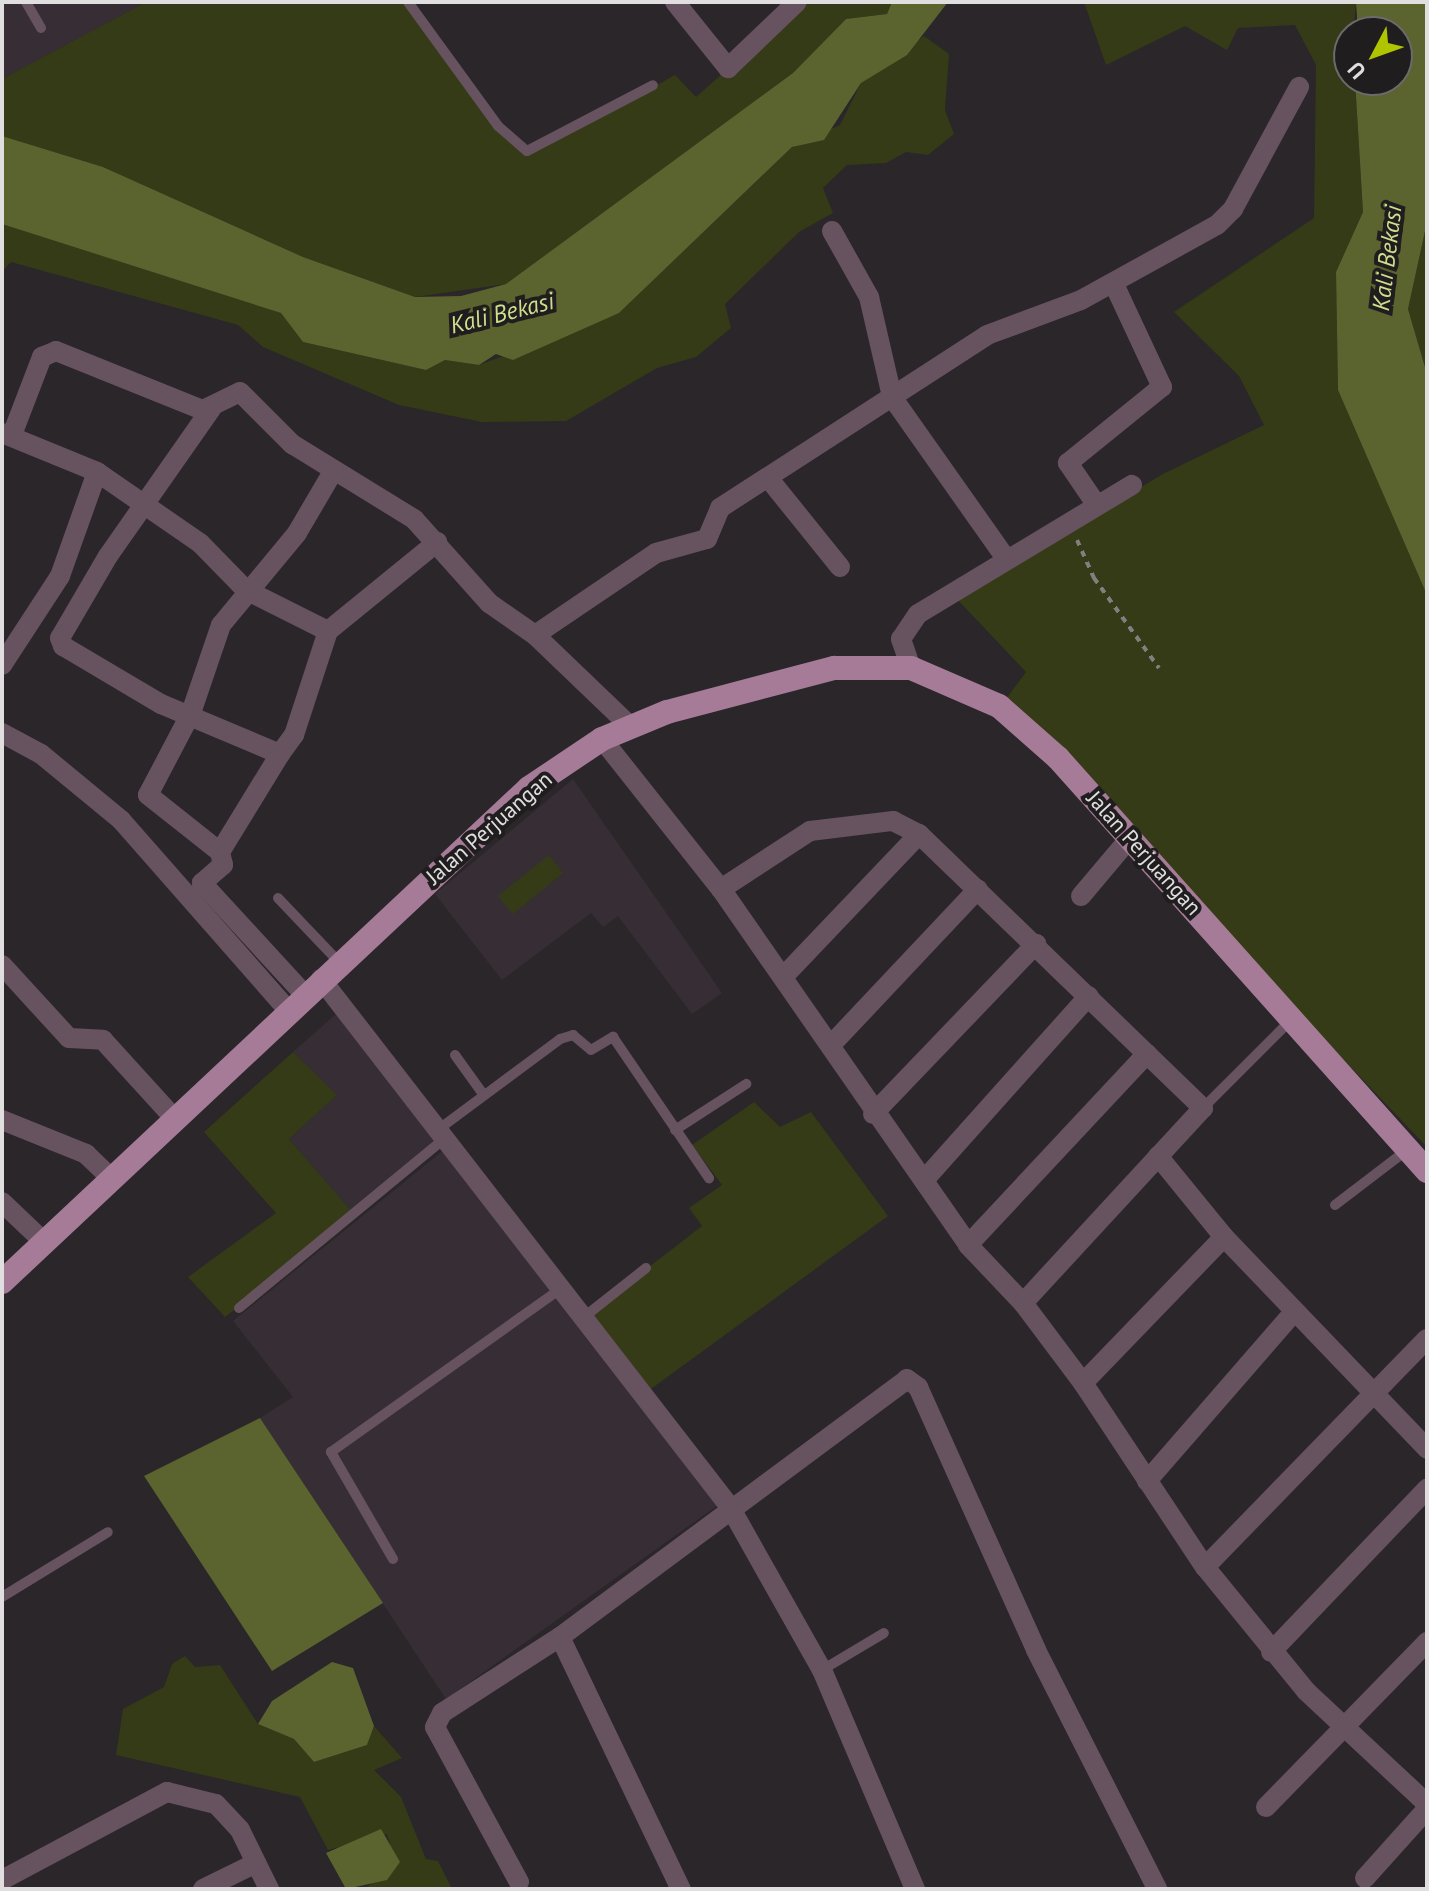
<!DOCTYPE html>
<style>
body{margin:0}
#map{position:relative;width:1429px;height:1891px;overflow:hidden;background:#2a2629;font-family:"PT Sans",sans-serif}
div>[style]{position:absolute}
.built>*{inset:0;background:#362e34}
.green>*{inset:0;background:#353b16}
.water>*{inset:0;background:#5b632e}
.path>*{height:4px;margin-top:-2px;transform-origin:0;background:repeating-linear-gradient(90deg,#827f81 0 6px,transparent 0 12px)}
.lane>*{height:10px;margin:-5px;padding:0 5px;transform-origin:5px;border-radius:5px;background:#675260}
.street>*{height:20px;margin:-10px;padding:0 10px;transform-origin:10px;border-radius:10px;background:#675260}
.primary>*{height:24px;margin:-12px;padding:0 12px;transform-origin:12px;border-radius:12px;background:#a57b97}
span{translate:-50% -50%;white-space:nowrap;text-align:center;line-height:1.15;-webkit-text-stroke:8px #201d1f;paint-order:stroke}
.street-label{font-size:22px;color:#e1dee0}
.water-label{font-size:24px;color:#cfde8c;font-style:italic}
.frame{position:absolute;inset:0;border:4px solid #e1dee0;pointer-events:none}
.north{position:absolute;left:1333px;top:16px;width:80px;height:80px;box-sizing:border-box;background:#201d1f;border:2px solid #6d6a6c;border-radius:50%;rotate:229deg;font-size:22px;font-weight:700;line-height:32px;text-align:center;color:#e1dee0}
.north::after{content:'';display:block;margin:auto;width:28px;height:36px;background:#b0c502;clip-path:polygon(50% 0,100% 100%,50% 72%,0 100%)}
</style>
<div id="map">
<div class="built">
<i style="clip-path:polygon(2px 2px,146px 2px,2px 79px)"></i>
<i style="clip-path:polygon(573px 779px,722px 993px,692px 1014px,618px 916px,603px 927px,591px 913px,502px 980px,435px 894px)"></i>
<i style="clip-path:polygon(344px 1007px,445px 1138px,355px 1215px,289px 1139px,337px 1095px,293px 1052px)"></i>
<i style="clip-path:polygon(445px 1149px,721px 1503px,446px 1699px,260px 1418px,293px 1397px,233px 1321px)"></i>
</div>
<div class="green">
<i style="clip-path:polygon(146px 2px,408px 2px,499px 126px,526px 151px,538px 151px,675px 75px,696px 97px,803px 2px,892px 2px,887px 14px,846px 19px,793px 73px,506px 284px,415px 297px,303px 257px,103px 167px,2px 136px,2px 79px)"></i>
<i style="clip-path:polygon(1084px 2px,1356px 2px,1349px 80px,1355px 80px,1363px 212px,1336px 272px,1338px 390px,1427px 595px,1427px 1147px,1003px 703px,1026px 672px,955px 597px,1163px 474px,1264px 425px,1239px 376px,1174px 312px,1314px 218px,1316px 65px,1295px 25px,1238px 28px,1227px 50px,1185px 26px,1106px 65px)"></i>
<i style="clip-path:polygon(924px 36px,949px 54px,945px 110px,954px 134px,928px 155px,906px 152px,886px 163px,847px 165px,823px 188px,833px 213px,799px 232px,725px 304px,731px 328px,696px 357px,657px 368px,566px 421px,482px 422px,399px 405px,263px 347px,238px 325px,11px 262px,2px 272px,2px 224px,282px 313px,303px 342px,426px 370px,445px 360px,479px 365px,619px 313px,792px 147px,840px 125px,861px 83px)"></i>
<i style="clip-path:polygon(1427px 222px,1427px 374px,1408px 309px)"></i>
<i style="clip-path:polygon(549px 855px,563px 873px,513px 914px,498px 896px)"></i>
<i style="clip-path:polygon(293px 1052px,337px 1095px,289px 1139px,355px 1215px,225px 1317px,188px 1277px,276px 1213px,204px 1132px)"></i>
<i style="clip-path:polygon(754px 1102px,780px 1127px,811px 1112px,888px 1216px,644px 1394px,584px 1317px,702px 1226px,689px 1208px,722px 1185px,692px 1145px)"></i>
<i style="clip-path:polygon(185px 1656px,195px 1667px,220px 1665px,258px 1724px,294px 1739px,314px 1762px,367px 1745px,374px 1726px,402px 1758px,374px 1770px,401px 1797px,426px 1859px,438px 1861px,452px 1889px,364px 1889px,396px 1866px,387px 1834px,328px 1850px,300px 1797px,116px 1755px,123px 1709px,164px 1687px,172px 1664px)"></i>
</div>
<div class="water">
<i style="clip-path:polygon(892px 2px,948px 2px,907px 55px,861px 83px,824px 140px,792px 147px,619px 313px,513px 360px,496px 354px,479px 365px,445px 360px,426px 370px,303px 342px,281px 313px,2px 224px,2px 136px,103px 167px,303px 257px,415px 297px,461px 296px,506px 284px,793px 73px,846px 19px,887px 14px)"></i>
<i style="clip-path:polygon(1356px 2px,1427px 2px,1427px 222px,1408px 309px,1427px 374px,1427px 595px,1338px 390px,1336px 272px,1363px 212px,1355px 80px,1397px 80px,1397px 32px,1358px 32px)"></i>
<i style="clip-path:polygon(260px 1418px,383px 1603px,272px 1671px,144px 1476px)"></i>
<i style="clip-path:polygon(332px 1662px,353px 1668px,374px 1726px,367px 1745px,314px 1762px,294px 1739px,258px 1724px,272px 1701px)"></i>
<i style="clip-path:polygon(381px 1829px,400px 1862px,387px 1880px,346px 1889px,326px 1853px)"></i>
</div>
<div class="path">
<i style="left:1077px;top:540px;width:42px;rotate:65.9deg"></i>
<i style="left:1094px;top:578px;width:111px;rotate:54.2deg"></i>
</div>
<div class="lane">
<i style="left:26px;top:2px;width:30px;rotate:60deg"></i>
<i style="left:408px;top:2px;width:153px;rotate:54deg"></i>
<i style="left:498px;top:126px;width:38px;rotate:41deg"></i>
<i style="left:527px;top:151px;width:142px;rotate:-27.6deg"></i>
<i style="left:278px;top:898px;width:88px;rotate:46.4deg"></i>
<i style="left:455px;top:1055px;width:48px;rotate:54.3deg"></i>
<i style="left:1203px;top:1108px;width:124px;rotate:-45deg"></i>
<i style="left:439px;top:1129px;width:151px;rotate:-36.6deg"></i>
<i style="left:560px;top:1039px;width:14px;rotate:-17deg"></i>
<i style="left:573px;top:1035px;width:23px;rotate:40deg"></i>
<i style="left:591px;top:1050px;width:26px;rotate:-31deg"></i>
<i style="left:613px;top:1037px;width:171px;rotate:55.8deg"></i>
<i style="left:675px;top:1130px;width:85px;rotate:-32.9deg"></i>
<i style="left:1335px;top:1205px;width:91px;rotate:-37.4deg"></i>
<i style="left:239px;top:1308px;width:267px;rotate:-39.5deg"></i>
<i style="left:584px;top:1317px;width:79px;rotate:-38.3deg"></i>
<i style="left:393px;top:1559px;width:124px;rotate:-120.1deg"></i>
<i style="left:331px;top:1452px;width:281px;rotate:-35.4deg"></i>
<i style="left:2px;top:1597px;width:124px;rotate:-31.5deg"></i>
<i style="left:822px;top:1670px;width:72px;rotate:-30.8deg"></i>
</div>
<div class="street">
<i style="left:675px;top:2px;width:85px;rotate:51.2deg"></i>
<i style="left:728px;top:68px;width:95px;rotate:-43.7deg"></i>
<i style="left:832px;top:231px;width:76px;rotate:60.7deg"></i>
<i style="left:869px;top:297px;width:103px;rotate:77deg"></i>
<i style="left:892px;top:397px;width:194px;rotate:54.8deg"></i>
<i style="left:211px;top:409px;width:179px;rotate:125deg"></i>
<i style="left:108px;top:556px;width:95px;rotate:120.3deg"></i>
<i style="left:60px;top:638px;width:9px;rotate:69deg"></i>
<i style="left:63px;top:646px;width:114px;rotate:30.6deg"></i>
<i style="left:161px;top:704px;width:129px;rotate:22.8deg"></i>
<i style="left:280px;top:754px;width:24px;rotate:-54deg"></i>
<i style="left:294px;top:735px;width:109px;rotate:-71.9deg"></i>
<i style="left:2px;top:433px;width:103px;rotate:22.3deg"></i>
<i style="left:97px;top:472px;width:125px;rotate:34.6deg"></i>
<i style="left:200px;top:543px;width:66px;rotate:45.6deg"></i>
<i style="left:246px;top:590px;width:92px;rotate:26.6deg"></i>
<i style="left:328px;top:631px;width:141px;rotate:-39.2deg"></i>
<i style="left:12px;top:435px;width:84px;rotate:-69deg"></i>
<i style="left:42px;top:357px;width:15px;rotate:-23deg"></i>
<i style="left:56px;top:351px;width:158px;rotate:21.9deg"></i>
<i style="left:203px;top:410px;width:41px;rotate:-25.9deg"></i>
<i style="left:240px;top:392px;width:74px;rotate:45deg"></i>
<i style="left:292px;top:444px;width:143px;rotate:31.6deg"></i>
<i style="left:414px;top:519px;width:113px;rotate:48.2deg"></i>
<i style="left:489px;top:603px;width:56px;rotate:34.8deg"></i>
<i style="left:535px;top:635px;width:133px;rotate:43.8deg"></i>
<i style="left:769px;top:479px;width:113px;rotate:51.1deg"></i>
<i style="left:1096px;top:504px;width:50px;rotate:-124.3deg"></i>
<i style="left:1068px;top:463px;width:121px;rotate:-39deg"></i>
<i style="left:1162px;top:387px;width:114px;rotate:-115deg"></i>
<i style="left:535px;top:635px;width:146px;rotate:-34.1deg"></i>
<i style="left:656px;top:553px;width:53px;rotate:-15.4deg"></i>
<i style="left:707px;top:539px;width:34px;rotate:-67deg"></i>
<i style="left:720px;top:508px;width:318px;rotate:-32.9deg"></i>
<i style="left:987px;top:335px;width:100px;rotate:-20.4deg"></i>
<i style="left:1081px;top:300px;width:155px;rotate:-28.9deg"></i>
<i style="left:1217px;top:225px;width:23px;rotate:-45deg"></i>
<i style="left:1233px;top:209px;width:139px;rotate:-61.6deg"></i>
<i style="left:2px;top:665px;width:106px;rotate:-56.9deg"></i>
<i style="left:60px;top:576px;width:110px;rotate:-70.4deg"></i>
<i style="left:911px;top:668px;width:31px;rotate:-109deg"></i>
<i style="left:901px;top:639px;width:30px;rotate:-56deg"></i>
<i style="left:918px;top:614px;width:250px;rotate:-31.1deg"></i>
<i style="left:2px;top:733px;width:44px;rotate:28.3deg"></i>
<i style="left:41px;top:754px;width:104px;rotate:39.5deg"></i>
<i style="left:121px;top:820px;width:253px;rotate:48.7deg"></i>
<i style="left:602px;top:739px;width:191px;rotate:51.6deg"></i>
<i style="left:721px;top:889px;width:433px;rotate:55.2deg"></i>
<i style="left:968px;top:1245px;width:80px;rotate:46.5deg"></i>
<i style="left:1023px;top:1303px;width:100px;rotate:53.1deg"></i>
<i style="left:1083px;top:1383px;width:221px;rotate:56.5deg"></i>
<i style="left:1205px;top:1567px;width:160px;rotate:50.8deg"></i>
<i style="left:1306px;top:1691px;width:166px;rotate:43deg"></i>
<i style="left:220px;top:852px;width:115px;rotate:-58.5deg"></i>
<i style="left:721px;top:889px;width:106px;rotate:-33.1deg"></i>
<i style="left:810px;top:831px;width:84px;rotate:-6.9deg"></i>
<i style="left:893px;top:821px;width:29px;rotate:27deg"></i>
<i style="left:919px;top:834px;width:395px;rotate:44deg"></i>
<i style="left:1203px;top:1108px;width:265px;rotate:132.7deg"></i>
<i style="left:1081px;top:896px;width:75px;rotate:-49.9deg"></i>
<i style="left:2px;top:965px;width:99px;rotate:47.5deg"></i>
<i style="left:69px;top:1038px;width:34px;rotate:3deg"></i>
<i style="left:103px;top:1040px;width:107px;rotate:47.7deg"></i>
<i style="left:784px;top:976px;width:196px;rotate:-46.4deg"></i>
<i style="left:321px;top:979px;width:668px;rotate:52.24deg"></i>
<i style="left:730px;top:1507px;width:187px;rotate:60.6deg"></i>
<i style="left:822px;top:1670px;width:238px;rotate:67deg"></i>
<i style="left:304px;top:994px;width:151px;rotate:-132.6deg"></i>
<i style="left:202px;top:883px;width:28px;rotate:-41deg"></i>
<i style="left:223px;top:865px;width:13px;rotate:-103deg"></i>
<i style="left:220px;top:852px;width:92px;rotate:-141.6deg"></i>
<i style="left:148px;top:795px;width:93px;rotate:-62.3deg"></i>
<i style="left:191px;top:713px;width:93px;rotate:-71.2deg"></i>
<i style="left:221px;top:625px;width:119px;rotate:-50.4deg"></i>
<i style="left:297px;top:533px;width:73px;rotate:-59.6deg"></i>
<i style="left:831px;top:1045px;width:214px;rotate:-46.7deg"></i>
<i style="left:873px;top:1114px;width:236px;rotate:-46.2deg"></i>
<i style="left:2px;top:1120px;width:91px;rotate:22deg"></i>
<i style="left:86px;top:1154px;width:35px;rotate:44deg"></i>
<i style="left:1158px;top:1156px;width:104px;rotate:50.8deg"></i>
<i style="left:1224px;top:1237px;width:294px;rotate:46.2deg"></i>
<i style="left:926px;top:1178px;width:244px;rotate:-48.2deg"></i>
<i style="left:2px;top:1202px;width:58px;rotate:43.6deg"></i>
<i style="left:968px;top:1245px;width:262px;rotate:-46.9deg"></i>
<i style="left:1083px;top:1383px;width:203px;rotate:-46deg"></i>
<i style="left:1147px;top:1481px;width:224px;rotate:-49deg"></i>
<i style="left:1205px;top:1567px;width:318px;rotate:-45.8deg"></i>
<i style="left:560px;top:1637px;width:280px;rotate:64.4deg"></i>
<i style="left:1271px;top:1652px;width:226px;rotate:-46.3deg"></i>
<i style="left:1266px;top:1807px;width:231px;rotate:-45.7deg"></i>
<i style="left:1365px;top:1878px;width:93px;rotate:-48.1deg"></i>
<i style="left:2px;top:1880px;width:187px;rotate:-28.1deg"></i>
<i style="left:167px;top:1792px;width:50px;rotate:13.8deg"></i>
<i style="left:216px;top:1804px;width:35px;rotate:47deg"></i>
<i style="left:240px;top:1830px;width:66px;rotate:63.8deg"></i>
<i style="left:519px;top:1882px;width:176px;rotate:-118.5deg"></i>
<i style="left:435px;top:1727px;width:16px;rotate:-63deg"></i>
<i style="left:442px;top:1713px;width:140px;rotate:-32.8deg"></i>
<i style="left:560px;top:1637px;width:432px;rotate:-36.6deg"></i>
<i style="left:907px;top:1379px;width:14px;rotate:36deg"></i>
<i style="left:918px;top:1387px;width:288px;rotate:65.8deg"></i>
<i style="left:1036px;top:1650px;width:268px;rotate:63.1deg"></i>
<i style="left:203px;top:1889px;width:59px;rotate:-26.1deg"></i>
</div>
<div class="primary">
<i style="left:2px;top:1282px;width:722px;rotate:-43.15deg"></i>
<i style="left:529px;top:788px;width:88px;rotate:-33.9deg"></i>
<i style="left:602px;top:739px;width:70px;rotate:-22.6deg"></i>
<i style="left:667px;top:712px;width:173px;rotate:-14.8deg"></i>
<i style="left:834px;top:668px;width:77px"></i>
<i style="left:911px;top:668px;width:96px;rotate:23.4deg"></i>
<i style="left:999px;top:706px;width:79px;rotate:41.4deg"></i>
<i style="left:1058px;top:758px;width:554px;rotate:48.22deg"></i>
</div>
<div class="street-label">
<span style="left:489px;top:828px;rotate:-41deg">Jalan Perjuangan</span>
<span style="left:1144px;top:853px;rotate:48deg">Jalan Perjuangan</span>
</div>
<div class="water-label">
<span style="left:1387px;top:258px;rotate:-83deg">Kali Bekasi</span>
<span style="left:502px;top:313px;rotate:-14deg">Kali Bekasi</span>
</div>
<div class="frame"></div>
<div class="north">U</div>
</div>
